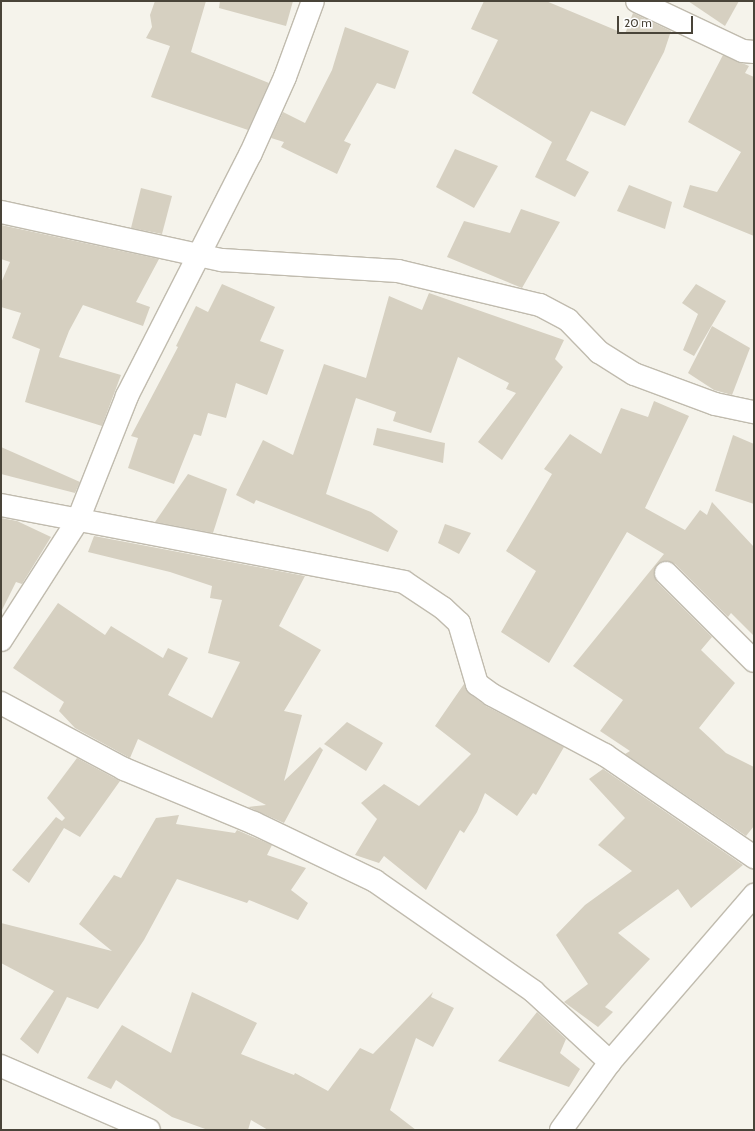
<!DOCTYPE html>
<style>
body{margin:0}
#map{position:relative;width:755px;height:1131px;overflow:hidden;background:#f5f3eb;font-family:Cabin,sans-serif}
div>[style]{position:absolute}
.building>*{inset:0;background:#d6d0c1}
.roads{filter:drop-shadow(1px 0 #c0bbae) drop-shadow(-1px 0 #c0bbae) drop-shadow(0 1px #c0bbae) drop-shadow(0 -1px #c0bbae)}
.minor>*{height:22px;margin:-11px;padding:0 11px;transform-origin:11px;border-radius:11px;background:#fff}
span{translate:-50% -50%;white-space:nowrap;text-align:center;line-height:1.15;-webkit-text-stroke:3px #fff;paint-order:stroke}
.frame{position:absolute;inset:0;border:2px solid #494439;pointer-events:none}
.scale{position:absolute;left:617px;top:16px;width:76px;height:18px;box-sizing:border-box;border:2px solid #494439;border-top:0;padding-left:5px;font-size:12px;line-height:14px;white-space:nowrap;color:#494439;-webkit-text-stroke:3px #fff;paint-order:stroke}
</style>
<div id="map">
<div class="building">
<i style="clip-path:polygon(155px 1px,206px 1px,191px 52px,269px 83px,248px 130px,151px 97px,170px 46px,146px 38px,152px 27px,150px 15px)"></i>
<i style="clip-path:polygon(220px 1px,293px 1px,286px 26px,219px 8px)"></i>
<i style="clip-path:polygon(484px 1px,546px 1px,625px 34px,633px 13px,671px 31px,664px 52px,625px 126px,591px 111px,566px 160px,589px 172px,575px 197px,535px 177px,552px 142px,472px 93px,498px 40px,471px 29px)"></i>
<i style="clip-path:polygon(688px 1px,739px 1px,725px 26px)"></i>
<i style="clip-path:polygon(345px 27px,409px 51px,395px 89px,377px 83px,344px 141px,351px 144px,337px 174px,281px 147px,284px 142px,271px 138px,283px 112px,305px 123px,332px 70px)"></i>
<i style="clip-path:polygon(723px 55px,749px 66px,745px 73px,754px 77px,754px 236px,683px 207px,690px 185px,717px 192px,741px 152px,688px 122px)"></i>
<i style="clip-path:polygon(455px 149px,498px 166px,474px 208px,436px 187px)"></i>
<i style="clip-path:polygon(629px 185px,672px 202px,665px 229px,617px 211px)"></i>
<i style="clip-path:polygon(141px 188px,172px 196px,162px 234px,131px 228px)"></i>
<i style="clip-path:polygon(521px 209px,560px 222px,522px 288px,447px 257px,464px 221px,510px 233px)"></i>
<i style="clip-path:polygon(1px 225px,159px 259px,136px 302px,150px 307px,143px 326px,83px 305px,69px 331px,59px 357px,121px 375px,102px 426px,25px 402px,40px 349px,12px 338px,21px 313px,1px 307px,1px 283px,10px 262px,1px 259px)"></i>
<i style="clip-path:polygon(222px 284px,275px 307px,260px 341px,284px 350px,267px 395px,236px 383px,226px 418px,208px 413px,201px 436px,194px 434px,174px 484px,128px 468px,138px 438px,131px 436px,178px 347px,176px 346px,196px 306px,208px 312px)"></i>
<i style="clip-path:polygon(696px 284px,726px 301px,694px 356px,683px 350px,698px 314px,682px 303px)"></i>
<i style="clip-path:polygon(429px 293px,564px 340px,555px 359px,563px 367px,502px 460px,478px 442px,516px 393px,506px 389px,509px 383px,458px 357px,431px 433px,393px 421px,396px 412px,356px 398px,326px 494px,371px 512px,398px 531px,388px 552px,256px 500px,254px 504px,236px 495px,263px 440px,293px 455px,324px 364px,366px 378px,389px 296px,422px 310px)"></i>
<i style="clip-path:polygon(712px 326px,750px 348px,732px 395px,714px 390px,688px 373px)"></i>
<i style="clip-path:polygon(654px 401px,689px 416px,645px 508px,685px 530px,700px 510px,707px 515px,712px 502px,754px 547px,754px 636px,731px 613px,728px 617px,675px 564px,662px 561px,654px 570px,657px 582px,712px 637px,701px 650px,735px 683px,699px 728px,726px 753px,754px 767px,754px 826px,746px 836px,625px 754px,630px 751px,600px 731px,623px 700px,573px 666px,664px 554px,627px 532px,549px 663px,501px 632px,536px 571px,506px 551px,552px 474px,544px 469px,570px 434px,601px 454px,621px 408px,648px 417px)"></i>
<i style="clip-path:polygon(377px 428px,445px 443px,443px 463px,373px 445px)"></i>
<i style="clip-path:polygon(733px 435px,754px 444px,754px 504px,715px 491px)"></i>
<i style="clip-path:polygon(1px 447px,80px 482px,75px 493px,1px 474px)"></i>
<i style="clip-path:polygon(188px 474px,227px 489px,213px 533px,155px 522px)"></i>
<i style="clip-path:polygon(1px 518px,17px 521px,51px 537px,22px 584px,16px 582px,1px 612px)"></i>
<i style="clip-path:polygon(445px 524px,471px 533px,459px 554px,438px 543px)"></i>
<i style="clip-path:polygon(94px 536px,305px 576px,279px 626px,321px 650px,284px 711px,302px 715px,284px 781px,320px 747px,323px 750px,284px 823px,248px 807px,266px 805px,138px 739px,130px 758px,75px 728px,59px 711px,64px 702px,13px 668px,58px 603px,105px 635px,111px 626px,163px 658px,168px 648px,188px 658px,168px 695px,212px 718px,240px 662px,208px 653px,222px 600px,210px 598px,212px 586px,170px 572px,88px 552px)"></i>
<i style="clip-path:polygon(464px 684px,470px 694px,486px 706px,564px 747px,536px 795px,533px 793px,517px 816px,485px 793px,477px 812px,464px 833px,460px 830px,426px 890px,384px 856px,379px 863px,355px 855px,377px 819px,361px 803px,384px 784px,419px 806px,471px 754px,435px 726px)"></i>
<i style="clip-path:polygon(347px 722px,383px 743px,366px 771px,324px 744px)"></i>
<i style="clip-path:polygon(77px 758px,120px 781px,80px 837px,64px 828px,29px 883px,12px 870px,56px 817px,62px 821px,65px 818px,47px 798px)"></i>
<i style="clip-path:polygon(603px 769px,743px 865px,691px 908px,678px 889px,618px 933px,650px 959px,605px 1007px,613px 1012px,598px 1027px,564px 1002px,588px 984px,556px 935px,585px 905px,632px 871px,598px 845px,625px 818px,589px 779px)"></i>
<i style="clip-path:polygon(179px 815px,176px 824px,235px 833px,237px 830px,272px 845px,267px 855px,306px 868px,291px 890px,308px 903px,298px 920px,249px 900px,247px 903px,177px 879px,144px 940px,98px 1009px,67px 997px,38px 1054px,20px 1039px,54px 991px,1px 963px,1px 923px,112px 951px,79px 924px,114px 875px,121px 878px,156px 818px)"></i>
<i style="clip-path:polygon(192px 992px,257px 1023px,241px 1054px,294px 1075px,295px 1073px,328px 1091px,360px 1048px,373px 1054px,433px 992px,431px 997px,454px 1008px,433px 1047px,416px 1038px,390px 1110px,416px 1130px,268px 1130px,251px 1120px,248px 1130px,208px 1130px,172px 1117px,116px 1080px,111px 1089px,87px 1078px,122px 1025px,171px 1053px)"></i>
<i style="clip-path:polygon(537px 1012px,566px 1039px,560px 1053px,580px 1069px,569px 1087px,498px 1061px)"></i>
</div>
<div class="roads">
<div class="minor">
<i style="left:637px;top:1px;width:117px;rotate:25.3deg"></i>
<i style="left:743px;top:51px;width:11px;rotate:5deg"></i>
<i style="left:1px;top:212px;width:226px;rotate:12.3deg"></i>
<i style="left:222px;top:260px;width:176px;rotate:3.6deg"></i>
<i style="left:398px;top:271px;width:146px;rotate:13.5deg"></i>
<i style="left:540px;top:305px;width:32px;rotate:28deg"></i>
<i style="left:568px;top:320px;width:45px;rotate:45.9deg"></i>
<i style="left:599px;top:352px;width:41px;rotate:32.2deg"></i>
<i style="left:634px;top:374px;width:86px;rotate:20.3deg"></i>
<i style="left:715px;top:404px;width:40px;rotate:12deg"></i>
<i style="left:1px;top:505px;width:410px;rotate:10.8deg"></i>
<i style="left:404px;top:582px;width:47px;rotate:33.7deg"></i>
<i style="left:443px;top:608px;width:22px;rotate:43deg"></i>
<i style="left:459px;top:623px;width:64px;rotate:73.6deg"></i>
<i style="left:477px;top:684px;width:19px;rotate:36deg"></i>
<i style="left:492px;top:695px;width:128px;rotate:28deg"></i>
<i style="left:605px;top:755px;width:181px;rotate:34.4deg"></i>
<i style="left:666px;top:573px;width:124px;rotate:45deg"></i>
<i style="left:1px;top:640px;width:143px;rotate:-57.3deg"></i>
<i style="left:78px;top:520px;width:133px;rotate:-68.4deg"></i>
<i style="left:127px;top:396px;width:271px;rotate:-63deg"></i>
<i style="left:250px;top:155px;width:85px;rotate:-65.8deg"></i>
<i style="left:285px;top:77px;width:81px;rotate:-69.8deg"></i>
<i style="left:1px;top:703px;width:140px;rotate:28.2deg"></i>
<i style="left:124px;top:769px;width:141px;rotate:22.6deg"></i>
<i style="left:254px;top:823px;width:134px;rotate:25.6deg"></i>
<i style="left:375px;top:881px;width:193px;rotate:34.8deg"></i>
<i style="left:533px;top:991px;width:105px;rotate:42.7deg"></i>
<i style="left:1px;top:1066px;width:161px;rotate:23.4deg"></i>
<i style="left:561px;top:1130px;width:84px;rotate:-54.2deg"></i>
<i style="left:610px;top:1062px;width:221px;rotate:-49.2deg"></i>
</div>
</div>
<div class="frame"></div>
<div class="scale">20 m</div>
</div>
